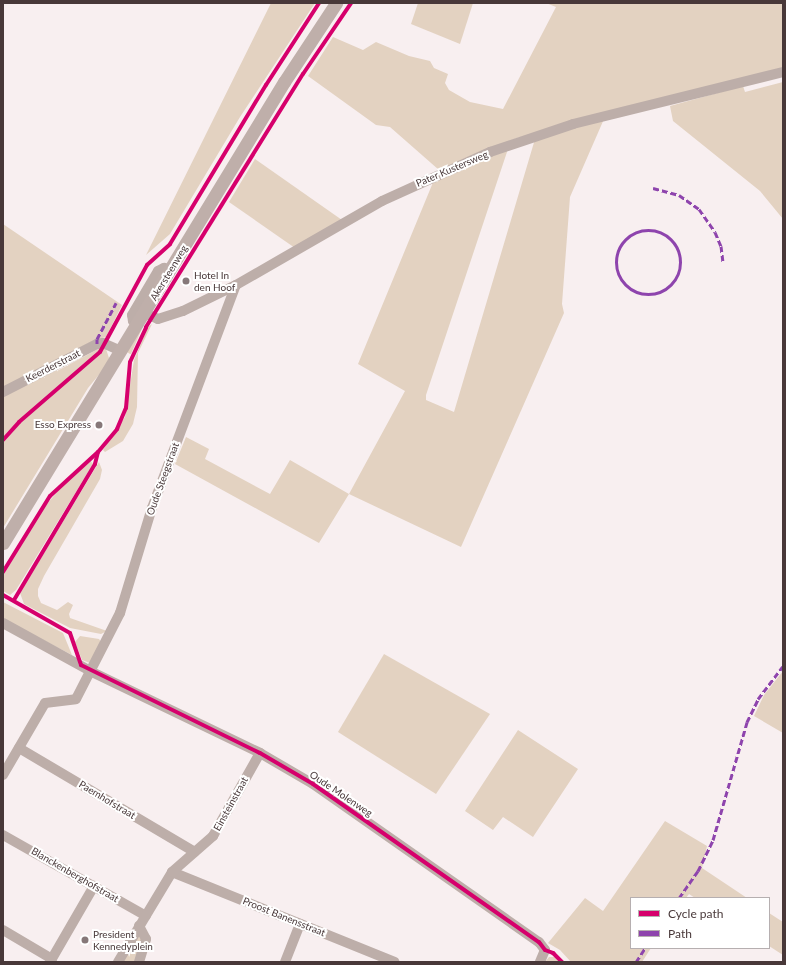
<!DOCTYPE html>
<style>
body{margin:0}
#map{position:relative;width:786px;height:965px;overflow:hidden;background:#f8eff0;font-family:Lato,sans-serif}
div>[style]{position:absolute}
.green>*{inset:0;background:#e3d2c1}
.minor>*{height:10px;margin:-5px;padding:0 5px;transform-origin:5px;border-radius:5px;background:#bdaea9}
.major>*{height:13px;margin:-6.5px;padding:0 6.5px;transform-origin:6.5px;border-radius:6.5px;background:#bfafaa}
.quiet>*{height:3px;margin-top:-1.5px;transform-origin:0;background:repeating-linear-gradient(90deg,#8e44ad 0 6px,transparent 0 9px)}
.quiet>.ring{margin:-1.5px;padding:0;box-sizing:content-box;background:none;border:3px solid #8e44ad;border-radius:50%}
.cycleway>*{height:4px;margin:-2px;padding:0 2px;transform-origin:2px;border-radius:2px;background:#d6006c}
.dots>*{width:11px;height:11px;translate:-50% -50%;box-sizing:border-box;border:2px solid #fff;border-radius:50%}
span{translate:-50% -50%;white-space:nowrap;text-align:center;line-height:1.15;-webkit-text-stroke:4px #fff;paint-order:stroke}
.street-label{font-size:10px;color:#483839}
.poi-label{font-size:10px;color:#483839}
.left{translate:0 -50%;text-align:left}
.right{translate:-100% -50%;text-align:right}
.frame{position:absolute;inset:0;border:4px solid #483839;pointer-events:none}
.legend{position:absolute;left:630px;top:897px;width:140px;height:52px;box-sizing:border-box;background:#fff;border:1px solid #b6afb0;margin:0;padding:5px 7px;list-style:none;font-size:12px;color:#483839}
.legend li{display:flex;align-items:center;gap:8px;height:20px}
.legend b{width:20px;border:1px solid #b6afb0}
</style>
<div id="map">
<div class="green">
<i style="clip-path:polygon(271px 3px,315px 3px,240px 117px,170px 234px,146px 255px)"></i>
<i style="clip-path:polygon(418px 3px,473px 3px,460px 44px,411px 24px)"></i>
<i style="clip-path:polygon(546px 3px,783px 3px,783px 70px,517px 138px,439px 170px,390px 127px,376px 125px,308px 76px,333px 37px,363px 50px,376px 42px,409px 56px,430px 61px,434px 68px,448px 74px,445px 83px,449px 90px,470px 102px,503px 109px,556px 7px)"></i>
<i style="clip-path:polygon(783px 82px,783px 219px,760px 191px,673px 121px,670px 106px,743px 86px,745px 92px)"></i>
<i style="clip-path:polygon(604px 119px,570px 197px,562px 304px,564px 313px,461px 547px,349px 494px,319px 543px,175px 464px,186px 437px,209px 449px,205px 459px,270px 494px,290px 460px,349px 494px,405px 391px,358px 364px,434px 180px,508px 149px,426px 395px,426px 400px,454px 412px,535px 139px)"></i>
<i style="clip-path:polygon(255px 159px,342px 220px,295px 248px,229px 202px)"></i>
<i style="clip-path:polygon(3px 224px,122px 305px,106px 337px,93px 341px,64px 356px,57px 371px,100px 348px,106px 349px,109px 358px,107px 365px,88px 388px,3px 528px)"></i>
<i style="clip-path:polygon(152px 324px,138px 353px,137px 407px,133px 424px,123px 441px,105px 452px,103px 450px,125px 417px,134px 360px,148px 327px)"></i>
<i style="clip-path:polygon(143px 326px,131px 354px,130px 354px,127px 352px)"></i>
<i style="clip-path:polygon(90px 460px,93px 464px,79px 487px,16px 590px,10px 595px,3px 591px,3px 575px,46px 505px,64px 484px)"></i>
<i style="clip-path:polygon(99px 462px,102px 470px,100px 479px,44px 576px,38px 589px,38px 596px,41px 603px,57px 610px,68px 602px,73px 605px,69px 614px,70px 618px,107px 631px,101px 634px,70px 628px,24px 604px,20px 593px)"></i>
<i style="clip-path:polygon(3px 602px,63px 633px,72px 655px,3px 619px)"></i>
<i style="clip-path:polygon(80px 636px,99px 639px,101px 642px,90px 663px,82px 660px,75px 642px)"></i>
<i style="clip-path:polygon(384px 654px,490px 714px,436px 794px,338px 732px)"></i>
<i style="clip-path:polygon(783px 671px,783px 733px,754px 716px,764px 695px)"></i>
<i style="clip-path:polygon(518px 730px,578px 769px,533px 837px,503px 817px,493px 830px,465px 811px)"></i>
<i style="clip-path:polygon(665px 821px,707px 846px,702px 868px,747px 898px,695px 898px,689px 894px,686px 898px,631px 898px,631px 948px,651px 948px,642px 962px,571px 962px,560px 950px,548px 943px,585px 898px,603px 911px)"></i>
<i style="clip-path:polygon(769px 913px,783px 922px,783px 955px,769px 946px)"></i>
<i style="clip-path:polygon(139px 932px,143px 940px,136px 962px,121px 962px)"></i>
<i style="clip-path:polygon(549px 957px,558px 957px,563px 962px,545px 962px)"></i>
</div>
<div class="minor">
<i style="left:144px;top:313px;width:15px;rotate:23deg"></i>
<i style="left:158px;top:319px;width:26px;rotate:-18deg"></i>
<i style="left:183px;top:311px;width:59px;rotate:-26.1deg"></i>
<i style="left:236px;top:285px;width:168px;rotate:-29.9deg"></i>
<i style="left:382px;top:201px;width:119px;rotate:-24.4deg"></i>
<i style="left:490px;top:152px;width:88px;rotate:-18.6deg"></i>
<i style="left:573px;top:124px;width:216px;rotate:-13.9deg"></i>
<i style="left:138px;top:324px;width:6px;rotate:-149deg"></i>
<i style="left:133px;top:321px;width:6px;rotate:-99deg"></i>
<i style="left:132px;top:315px;width:51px;rotate:-59.4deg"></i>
<i style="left:158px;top:271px;width:7px;rotate:-27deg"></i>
<i style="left:164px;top:268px;width:7px;rotate:27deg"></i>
<i style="left:3px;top:392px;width:106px;rotate:-27.1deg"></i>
<i style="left:97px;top:344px;width:6px;rotate:-9deg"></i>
<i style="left:103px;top:343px;width:20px;rotate:24deg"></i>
<i style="left:3px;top:623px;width:102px;rotate:28.8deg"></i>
<i style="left:92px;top:672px;width:187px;rotate:25.7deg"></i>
<i style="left:260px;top:753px;width:61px;rotate:30.3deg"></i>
<i style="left:313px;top:784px;width:276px;rotate:35deg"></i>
<i style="left:539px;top:942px;width:10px;rotate:53deg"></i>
<i style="left:545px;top:950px;width:13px;rotate:113deg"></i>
<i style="left:19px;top:748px;width:204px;rotate:30.6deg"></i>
<i style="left:3px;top:775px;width:83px;rotate:-59.7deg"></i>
<i style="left:45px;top:703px;width:31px;rotate:-7deg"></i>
<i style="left:76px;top:699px;width:97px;rotate:-62.9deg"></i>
<i style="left:120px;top:613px;width:110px;rotate:-73.1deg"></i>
<i style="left:152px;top:508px;width:238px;rotate:-69.4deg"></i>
<i style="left:3px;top:835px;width:164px;rotate:29.5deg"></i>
<i style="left:172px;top:872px;width:240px;rotate:22deg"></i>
<i style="left:3px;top:930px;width:57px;rotate:30.6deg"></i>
<i style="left:50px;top:962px;width:88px;rotate:-59.9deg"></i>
<i style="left:118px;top:962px;width:105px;rotate:-59deg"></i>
<i style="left:172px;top:872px;width:55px;rotate:-41.3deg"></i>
<i style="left:213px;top:836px;width:95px;rotate:-60.5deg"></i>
<i style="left:139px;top:962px;width:24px;rotate:-73deg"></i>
<i style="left:146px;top:939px;width:15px;rotate:-118deg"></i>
<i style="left:285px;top:962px;width:41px;rotate:-68.5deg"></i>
</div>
<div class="major">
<i style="left:3px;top:543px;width:540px;rotate:-58.64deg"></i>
<i style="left:284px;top:82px;width:95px;rotate:-56.6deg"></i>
</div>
<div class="quiet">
<i style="left:653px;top:188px;width:27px;rotate:15deg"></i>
<i style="left:679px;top:195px;width:24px;rotate:35deg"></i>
<i style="left:699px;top:209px;width:28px;rotate:55deg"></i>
<i style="left:715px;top:232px;width:15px;rotate:67deg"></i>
<i style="left:721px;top:246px;width:16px;rotate:83deg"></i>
<i class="ring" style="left:616px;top:230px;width:61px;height:61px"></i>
<i style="left:97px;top:344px;width:5px;rotate:-90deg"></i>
<i style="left:97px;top:339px;width:41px;rotate:-62.2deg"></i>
<i style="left:679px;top:898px;width:33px;rotate:-55deg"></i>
<i style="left:698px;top:871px;width:34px;rotate:-64deg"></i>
<i style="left:713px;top:840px;width:123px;rotate:-73.9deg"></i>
<i style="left:747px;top:722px;width:25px;rotate:-64deg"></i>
<i style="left:758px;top:699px;width:41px;rotate:-52.9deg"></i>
<i style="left:636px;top:962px;width:17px;rotate:-57deg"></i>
</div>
<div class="cycleway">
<i style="left:3px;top:440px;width:24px;rotate:-48deg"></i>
<i style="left:19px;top:422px;width:107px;rotate:-40.8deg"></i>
<i style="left:100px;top:352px;width:99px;rotate:-61.6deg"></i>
<i style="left:147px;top:265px;width:31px;rotate:-42deg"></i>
<i style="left:170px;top:244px;width:186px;rotate:-58.9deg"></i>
<i style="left:266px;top:85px;width:98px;rotate:-57.1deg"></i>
<i style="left:3px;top:572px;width:89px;rotate:-58.3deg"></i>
<i style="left:50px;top:496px;width:65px;rotate:-42.5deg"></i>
<i style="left:98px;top:452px;width:30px;rotate:-50deg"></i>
<i style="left:117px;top:429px;width:23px;rotate:-67deg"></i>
<i style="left:126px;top:408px;width:46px;rotate:-85deg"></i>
<i style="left:130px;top:362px;width:38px;rotate:-65deg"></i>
<i style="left:146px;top:327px;width:298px;rotate:-58.2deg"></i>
<i style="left:303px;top:74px;width:86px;rotate:-55.9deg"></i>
<i style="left:3px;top:595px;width:77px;rotate:29.6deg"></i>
<i style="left:70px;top:633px;width:34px;rotate:71deg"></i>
<i style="left:81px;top:665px;width:199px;rotate:26.2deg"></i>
<i style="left:260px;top:753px;width:61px;rotate:30.3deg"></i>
<i style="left:313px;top:784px;width:276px;rotate:35deg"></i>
<i style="left:539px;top:942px;width:10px;rotate:53deg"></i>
<i style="left:545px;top:950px;width:9px;rotate:21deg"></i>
<i style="left:553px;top:953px;width:13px;rotate:45deg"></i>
<i style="left:14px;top:600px;width:158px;rotate:-59.2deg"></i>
<i style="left:95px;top:464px;width:12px;rotate:-76deg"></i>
</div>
<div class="dots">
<i style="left:186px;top:281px;background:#867879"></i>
<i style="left:99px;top:425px;background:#867879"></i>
<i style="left:85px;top:940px;background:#867879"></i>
</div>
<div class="street-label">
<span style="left:452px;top:169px;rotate:-23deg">Pater Kustersweg</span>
<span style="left:169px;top:273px;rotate:-59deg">Akersteenweg</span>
<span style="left:53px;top:366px;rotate:-27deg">Keerderstraat</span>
<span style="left:163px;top:479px;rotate:-70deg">Oude Steegstraat</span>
<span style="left:341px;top:794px;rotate:34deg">Oude Molenweg</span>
<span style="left:107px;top:800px;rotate:31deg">Paemhofstraat</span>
<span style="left:231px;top:804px;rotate:-61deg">Einsteinstraat</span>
<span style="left:75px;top:875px;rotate:30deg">Blanckenberghofstraat</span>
<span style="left:284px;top:917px;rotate:22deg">Proost Banensstraat</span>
</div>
<div class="poi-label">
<span class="left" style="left:194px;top:281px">Hotel In<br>den Hoof</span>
<span class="right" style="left:91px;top:425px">Esso Express</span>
<span class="left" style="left:93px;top:940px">President<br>Kennedyplein</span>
</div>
<div class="frame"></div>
<ul class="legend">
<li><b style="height:5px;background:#d6006c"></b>Cycle path</li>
<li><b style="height:5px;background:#8e44ad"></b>Path</li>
</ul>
</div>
